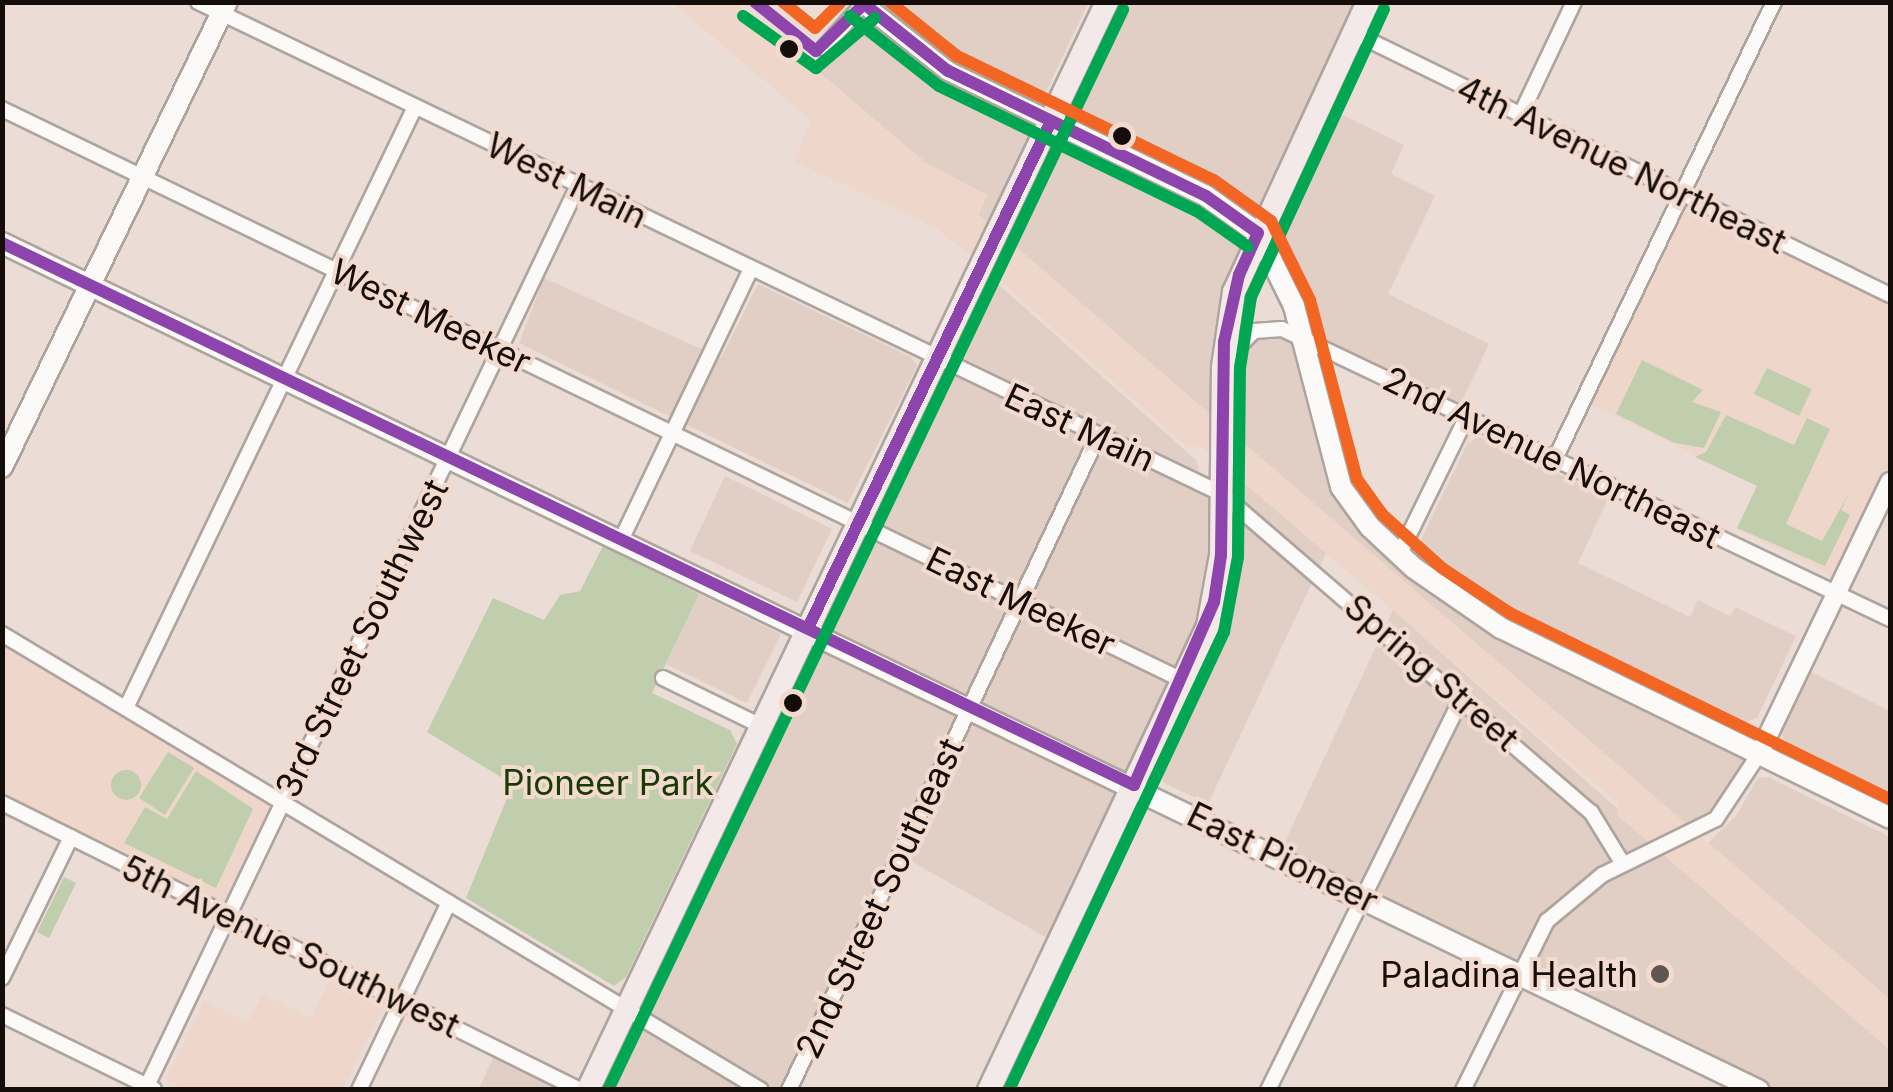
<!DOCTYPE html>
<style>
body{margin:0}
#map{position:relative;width:1893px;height:1092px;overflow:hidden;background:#ebddd6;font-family:Inter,sans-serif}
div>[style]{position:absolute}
.commercial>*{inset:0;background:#e1cec5}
.built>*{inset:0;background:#eed6ca}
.green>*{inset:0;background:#c0ceae}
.round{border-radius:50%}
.roads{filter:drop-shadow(2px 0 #aea49e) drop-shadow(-2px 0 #aea49e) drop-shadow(0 2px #aea49e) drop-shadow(0 -2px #aea49e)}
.minor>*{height:14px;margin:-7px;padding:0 7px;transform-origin:7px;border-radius:7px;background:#fcfaf9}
.tertiary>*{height:18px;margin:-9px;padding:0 9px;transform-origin:9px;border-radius:9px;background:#fcfaf9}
.secondary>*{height:20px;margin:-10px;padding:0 10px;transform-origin:10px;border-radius:10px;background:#fcfaf9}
.primary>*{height:22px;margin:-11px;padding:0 11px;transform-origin:11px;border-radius:11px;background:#f2e9e8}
.bus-1>*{height:12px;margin:-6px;padding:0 6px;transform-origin:6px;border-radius:6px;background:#8e44ad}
.bus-2>*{height:12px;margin:-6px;padding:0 6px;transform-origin:6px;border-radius:6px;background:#00a651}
.bus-3>*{height:12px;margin:-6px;padding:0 6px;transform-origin:6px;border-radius:6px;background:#f26522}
.dots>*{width:28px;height:28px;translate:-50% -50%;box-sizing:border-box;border:5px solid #f3dace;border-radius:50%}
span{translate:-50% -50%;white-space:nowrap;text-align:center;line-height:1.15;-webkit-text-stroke:8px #f3dace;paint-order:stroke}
.street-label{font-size:35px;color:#150d09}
.park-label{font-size:35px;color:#173c03}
.poi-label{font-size:35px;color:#150d09}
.right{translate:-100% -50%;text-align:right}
.frame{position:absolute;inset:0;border:5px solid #150d09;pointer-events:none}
</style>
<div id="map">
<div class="commercial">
<i style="clip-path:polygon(890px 3px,1088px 3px,1044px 96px,952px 55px)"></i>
<i style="clip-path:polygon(evenodd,1107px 3px,1368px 3px,1320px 104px,1404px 145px,1391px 174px,1435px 196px,1388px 294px,1489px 344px,1457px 412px,1301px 337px,1332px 469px,1431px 582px,1759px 754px,1749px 775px,1695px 833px,978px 214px,987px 195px,926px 163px,819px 72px,870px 11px,912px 45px,1050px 121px,1107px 3px,1273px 204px,1272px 232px,1299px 336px,1254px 331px,1223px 364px,1273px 204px)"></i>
<i style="clip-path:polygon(990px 277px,1196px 460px,1203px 485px,1222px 494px,1222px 464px,1326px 553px,1208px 804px,1164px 783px,1156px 758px,1058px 944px,900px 855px,789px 1089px,588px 1090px,937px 359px)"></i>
<i style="clip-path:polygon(544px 278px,721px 358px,758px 284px,911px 357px,917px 366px,848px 503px,519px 343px)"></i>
<i style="clip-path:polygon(1472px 434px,1609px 497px,1578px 563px,1690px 617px,1698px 600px,1730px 616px,1735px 607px,1796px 636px,1757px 718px,1736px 726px,1491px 608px,1417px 548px)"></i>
<i style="clip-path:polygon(725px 476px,832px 529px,797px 602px,690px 551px)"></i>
<i style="clip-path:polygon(699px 594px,781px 634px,747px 703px,666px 664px)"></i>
<i style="clip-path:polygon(1393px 610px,1890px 1050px,1890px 1089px,1758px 1089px,1279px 855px)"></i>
<i style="clip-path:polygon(1811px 672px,1890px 711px,1890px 797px,1788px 747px,1781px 733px)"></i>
<i style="clip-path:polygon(1768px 777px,1890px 837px,1890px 999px,1707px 844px,1736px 816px,1758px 778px)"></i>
<i style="clip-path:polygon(498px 1048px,580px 1090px,478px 1090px)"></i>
</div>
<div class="built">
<i style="clip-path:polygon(673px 3px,737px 3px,926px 163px,987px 195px,979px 215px,1890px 999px,1890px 1050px,1617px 815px,1618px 803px,1202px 447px,1187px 447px,981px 264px,936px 228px,794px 161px,811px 120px)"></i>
<i style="clip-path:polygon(1683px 194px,1890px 295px,1890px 482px,1843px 581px,1737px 529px,1758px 485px,1583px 401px)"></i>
<i style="clip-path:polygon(2px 634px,283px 803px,229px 915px,3px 803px)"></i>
<i style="clip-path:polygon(331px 977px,385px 1004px,343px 1089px,182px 1089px,165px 1081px,204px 1001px,248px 1022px,263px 994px,311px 1018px)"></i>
</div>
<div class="green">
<i style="clip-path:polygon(1642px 360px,1703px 390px,1692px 402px,1721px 412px,1704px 448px,1675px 443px,1616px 414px)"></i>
<i style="clip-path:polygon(1767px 368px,1812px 389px,1799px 416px,1754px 394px)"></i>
<i style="clip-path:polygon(1726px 415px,1794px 445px,1807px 418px,1830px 429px,1786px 524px,1822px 541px,1851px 490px,1841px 510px,1850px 515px,1825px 566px,1737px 528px,1757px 486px,1695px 457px,1706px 452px)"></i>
<i style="clip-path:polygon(603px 546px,699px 594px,652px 693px,730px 730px,737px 744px,626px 977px,614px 986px,466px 898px,510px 791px,504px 779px,427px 732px,493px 598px,544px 620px,560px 595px,580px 591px)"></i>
<i style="clip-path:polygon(168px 752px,194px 768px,165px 815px,139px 798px)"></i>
<i class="round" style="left:111px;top:770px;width:30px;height:30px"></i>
<i style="clip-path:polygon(196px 771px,253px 809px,216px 888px,124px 843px,145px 807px,167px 819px)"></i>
<i style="clip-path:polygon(64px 877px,76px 883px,49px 938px,37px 932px)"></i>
</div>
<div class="roads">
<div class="minor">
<i style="left:198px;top:2px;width:1136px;rotate:25.66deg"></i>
<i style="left:1222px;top:494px;width:487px;rotate:40.8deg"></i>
<i style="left:1591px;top:812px;width:61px;rotate:58.4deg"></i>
<i style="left:1354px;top:33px;width:597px;rotate:26.05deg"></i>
<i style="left:824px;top:48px;width:62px;rotate:-48.3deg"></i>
<i style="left:2px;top:109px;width:1313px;rotate:25.82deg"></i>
<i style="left:1521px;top:114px;width:124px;rotate:-64.7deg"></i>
<i style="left:1229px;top:356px;width:35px;rotate:-45deg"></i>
<i style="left:1254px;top:331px;width:28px;rotate:-4deg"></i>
<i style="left:1282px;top:329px;width:674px;rotate:25.5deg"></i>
<i style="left:1555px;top:459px;width:507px;rotate:-64.4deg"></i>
<i style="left:622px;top:538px;width:298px;rotate:-64.4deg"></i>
<i style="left:1399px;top:555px;width:155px;rotate:-63.9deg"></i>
<i style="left:2px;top:634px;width:885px;rotate:31deg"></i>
<i style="left:663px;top:678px;width:109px;rotate:26.1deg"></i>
<i style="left:126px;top:708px;width:667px;rotate:-64.32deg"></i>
<i style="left:2px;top:803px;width:645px;rotate:26.41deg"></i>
<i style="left:2px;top:978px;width:157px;rotate:-63.9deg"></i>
<i style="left:2px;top:1015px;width:169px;rotate:26deg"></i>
<i style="left:145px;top:1090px;width:1002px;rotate:-64.41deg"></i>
<i style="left:359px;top:1090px;width:208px;rotate:-64.4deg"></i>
<i style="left:789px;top:1090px;width:723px;rotate:-64.71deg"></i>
<i style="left:1268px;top:1090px;width:438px;rotate:-63.7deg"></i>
<i style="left:1463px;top:1090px;width:189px;rotate:-63.6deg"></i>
<i style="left:1547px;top:921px;width:72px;rotate:-39.9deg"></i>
<i style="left:1602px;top:875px;width:127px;rotate:-26.2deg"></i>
<i style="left:1716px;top:819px;width:78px;rotate:-56.5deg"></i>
</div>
<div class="tertiary">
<i style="left:861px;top:2px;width:111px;rotate:38.4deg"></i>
<i style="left:948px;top:71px;width:114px;rotate:25.9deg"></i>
<i style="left:1759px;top:754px;width:302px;rotate:-64.3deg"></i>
</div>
<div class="secondary">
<i style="left:1051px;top:121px;width:172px;rotate:25.8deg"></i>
<i style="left:1206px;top:196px;width:64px;rotate:35.4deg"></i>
<i style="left:1258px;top:233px;width:81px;rotate:63.7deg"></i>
<i style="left:1294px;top:306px;width:187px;rotate:75.4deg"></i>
<i style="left:1341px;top:487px;width:49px;rotate:54.1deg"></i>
<i style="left:1370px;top:527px;width:60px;rotate:43deg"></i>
<i style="left:1414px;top:568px;width:106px;rotate:34.6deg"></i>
<i style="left:1501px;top:628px;width:433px;rotate:26deg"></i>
<i style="left:2px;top:243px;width:1950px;rotate:25.75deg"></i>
<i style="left:2px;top:467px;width:517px;rotate:-64.18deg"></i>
</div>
<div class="primary">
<i style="left:588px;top:1090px;width:1205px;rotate:-64.5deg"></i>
<i style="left:989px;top:1090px;width:513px;rotate:-64.73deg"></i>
<i style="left:1208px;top:626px;width:72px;rotate:-79.6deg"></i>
<i style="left:1221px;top:555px;width:188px;rotate:-89.4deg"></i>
<i style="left:1223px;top:367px;width:76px;rotate:-81.7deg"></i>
<i style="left:1234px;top:292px;width:319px;rotate:-65.2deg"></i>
</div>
</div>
<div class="bus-1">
<i style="left:755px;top:2px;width:78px;rotate:38.8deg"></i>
<i style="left:816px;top:51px;width:66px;rotate:-44.4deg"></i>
<i style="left:2px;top:243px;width:1255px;rotate:25.59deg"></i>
<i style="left:1134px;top:785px;width:200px;rotate:-66.4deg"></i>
<i style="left:1214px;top:602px;width:48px;rotate:-81.5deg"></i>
<i style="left:1221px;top:555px;width:213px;rotate:-89.2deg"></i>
<i style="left:1224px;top:342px;width:69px;rotate:-77.4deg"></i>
<i style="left:1239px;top:275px;width:46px;rotate:-65.7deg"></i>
<i style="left:1258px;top:233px;width:64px;rotate:-144.6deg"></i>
<i style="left:1206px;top:196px;width:287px;rotate:-154.1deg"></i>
<i style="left:948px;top:71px;width:110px;rotate:-141.3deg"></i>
<i style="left:808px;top:628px;width:562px;rotate:-64.39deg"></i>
</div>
<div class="bus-2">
<i style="left:743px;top:16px;width:90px;rotate:35.5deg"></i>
<i style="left:816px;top:68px;width:77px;rotate:-40.3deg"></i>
<i style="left:850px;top:16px;width:113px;rotate:38.2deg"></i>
<i style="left:939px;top:86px;width:287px;rotate:25.9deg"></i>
<i style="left:1197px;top:211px;width:62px;rotate:35.2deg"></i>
<i style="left:608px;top:1090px;width:1197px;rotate:-64.51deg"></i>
<i style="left:1009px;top:1090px;width:506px;rotate:-64.85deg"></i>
<i style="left:1224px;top:632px;width:76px;rotate:-79.4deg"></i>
<i style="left:1238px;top:557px;width:189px;rotate:-89.4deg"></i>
<i style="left:1240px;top:368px;width:72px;rotate:-81.2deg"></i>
<i style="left:1251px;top:297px;width:317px;rotate:-65.2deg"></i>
</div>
<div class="bus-3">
<i style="left:783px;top:2px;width:41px;rotate:39.1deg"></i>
<i style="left:815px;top:28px;width:37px;rotate:-45deg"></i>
<i style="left:890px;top:2px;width:86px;rotate:38.9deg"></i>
<i style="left:957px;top:56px;width:285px;rotate:25.8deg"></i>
<i style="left:1214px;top:180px;width:70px;rotate:35.7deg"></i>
<i style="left:1271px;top:221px;width:88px;rotate:63.7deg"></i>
<i style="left:1310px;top:300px;width:185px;rotate:75.3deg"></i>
<i style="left:1357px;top:479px;width:44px;rotate:54.2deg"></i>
<i style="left:1383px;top:515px;width:79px;rotate:41.9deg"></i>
<i style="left:1442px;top:568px;width:82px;rotate:33.5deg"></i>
<i style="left:1510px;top:613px;width:423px;rotate:26.1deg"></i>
</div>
<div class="dots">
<i style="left:789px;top:49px;background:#150d09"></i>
<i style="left:1122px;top:136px;background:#150d09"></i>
<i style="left:793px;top:703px;background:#150d09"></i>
<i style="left:1660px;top:974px;background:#605651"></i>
</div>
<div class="street-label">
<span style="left:1622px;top:164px;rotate:26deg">4th Avenue Northeast</span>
<span style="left:567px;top:180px;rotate:26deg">West Main</span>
<span style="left:431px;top:316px;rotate:26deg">West Meeker</span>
<span style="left:1080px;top:427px;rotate:25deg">East Main</span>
<span style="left:1552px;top:457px;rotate:26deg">2nd Avenue Northeast</span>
<span style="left:1021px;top:601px;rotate:26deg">East Meeker</span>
<span style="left:361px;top:638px;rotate:-64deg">3rd Street Southwest</span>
<span style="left:1432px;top:672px;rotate:41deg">Spring Street</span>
<span style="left:1283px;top:857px;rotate:26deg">East Pioneer</span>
<span style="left:879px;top:898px;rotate:-65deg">2nd Street Southeast</span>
<span style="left:291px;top:946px;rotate:26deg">5th Avenue Southwest</span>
</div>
<div class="park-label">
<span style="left:608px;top:782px">Pioneer Park</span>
</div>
<div class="poi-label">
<span class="right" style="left:1638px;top:974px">Paladina Health</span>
</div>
<div class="frame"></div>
</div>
